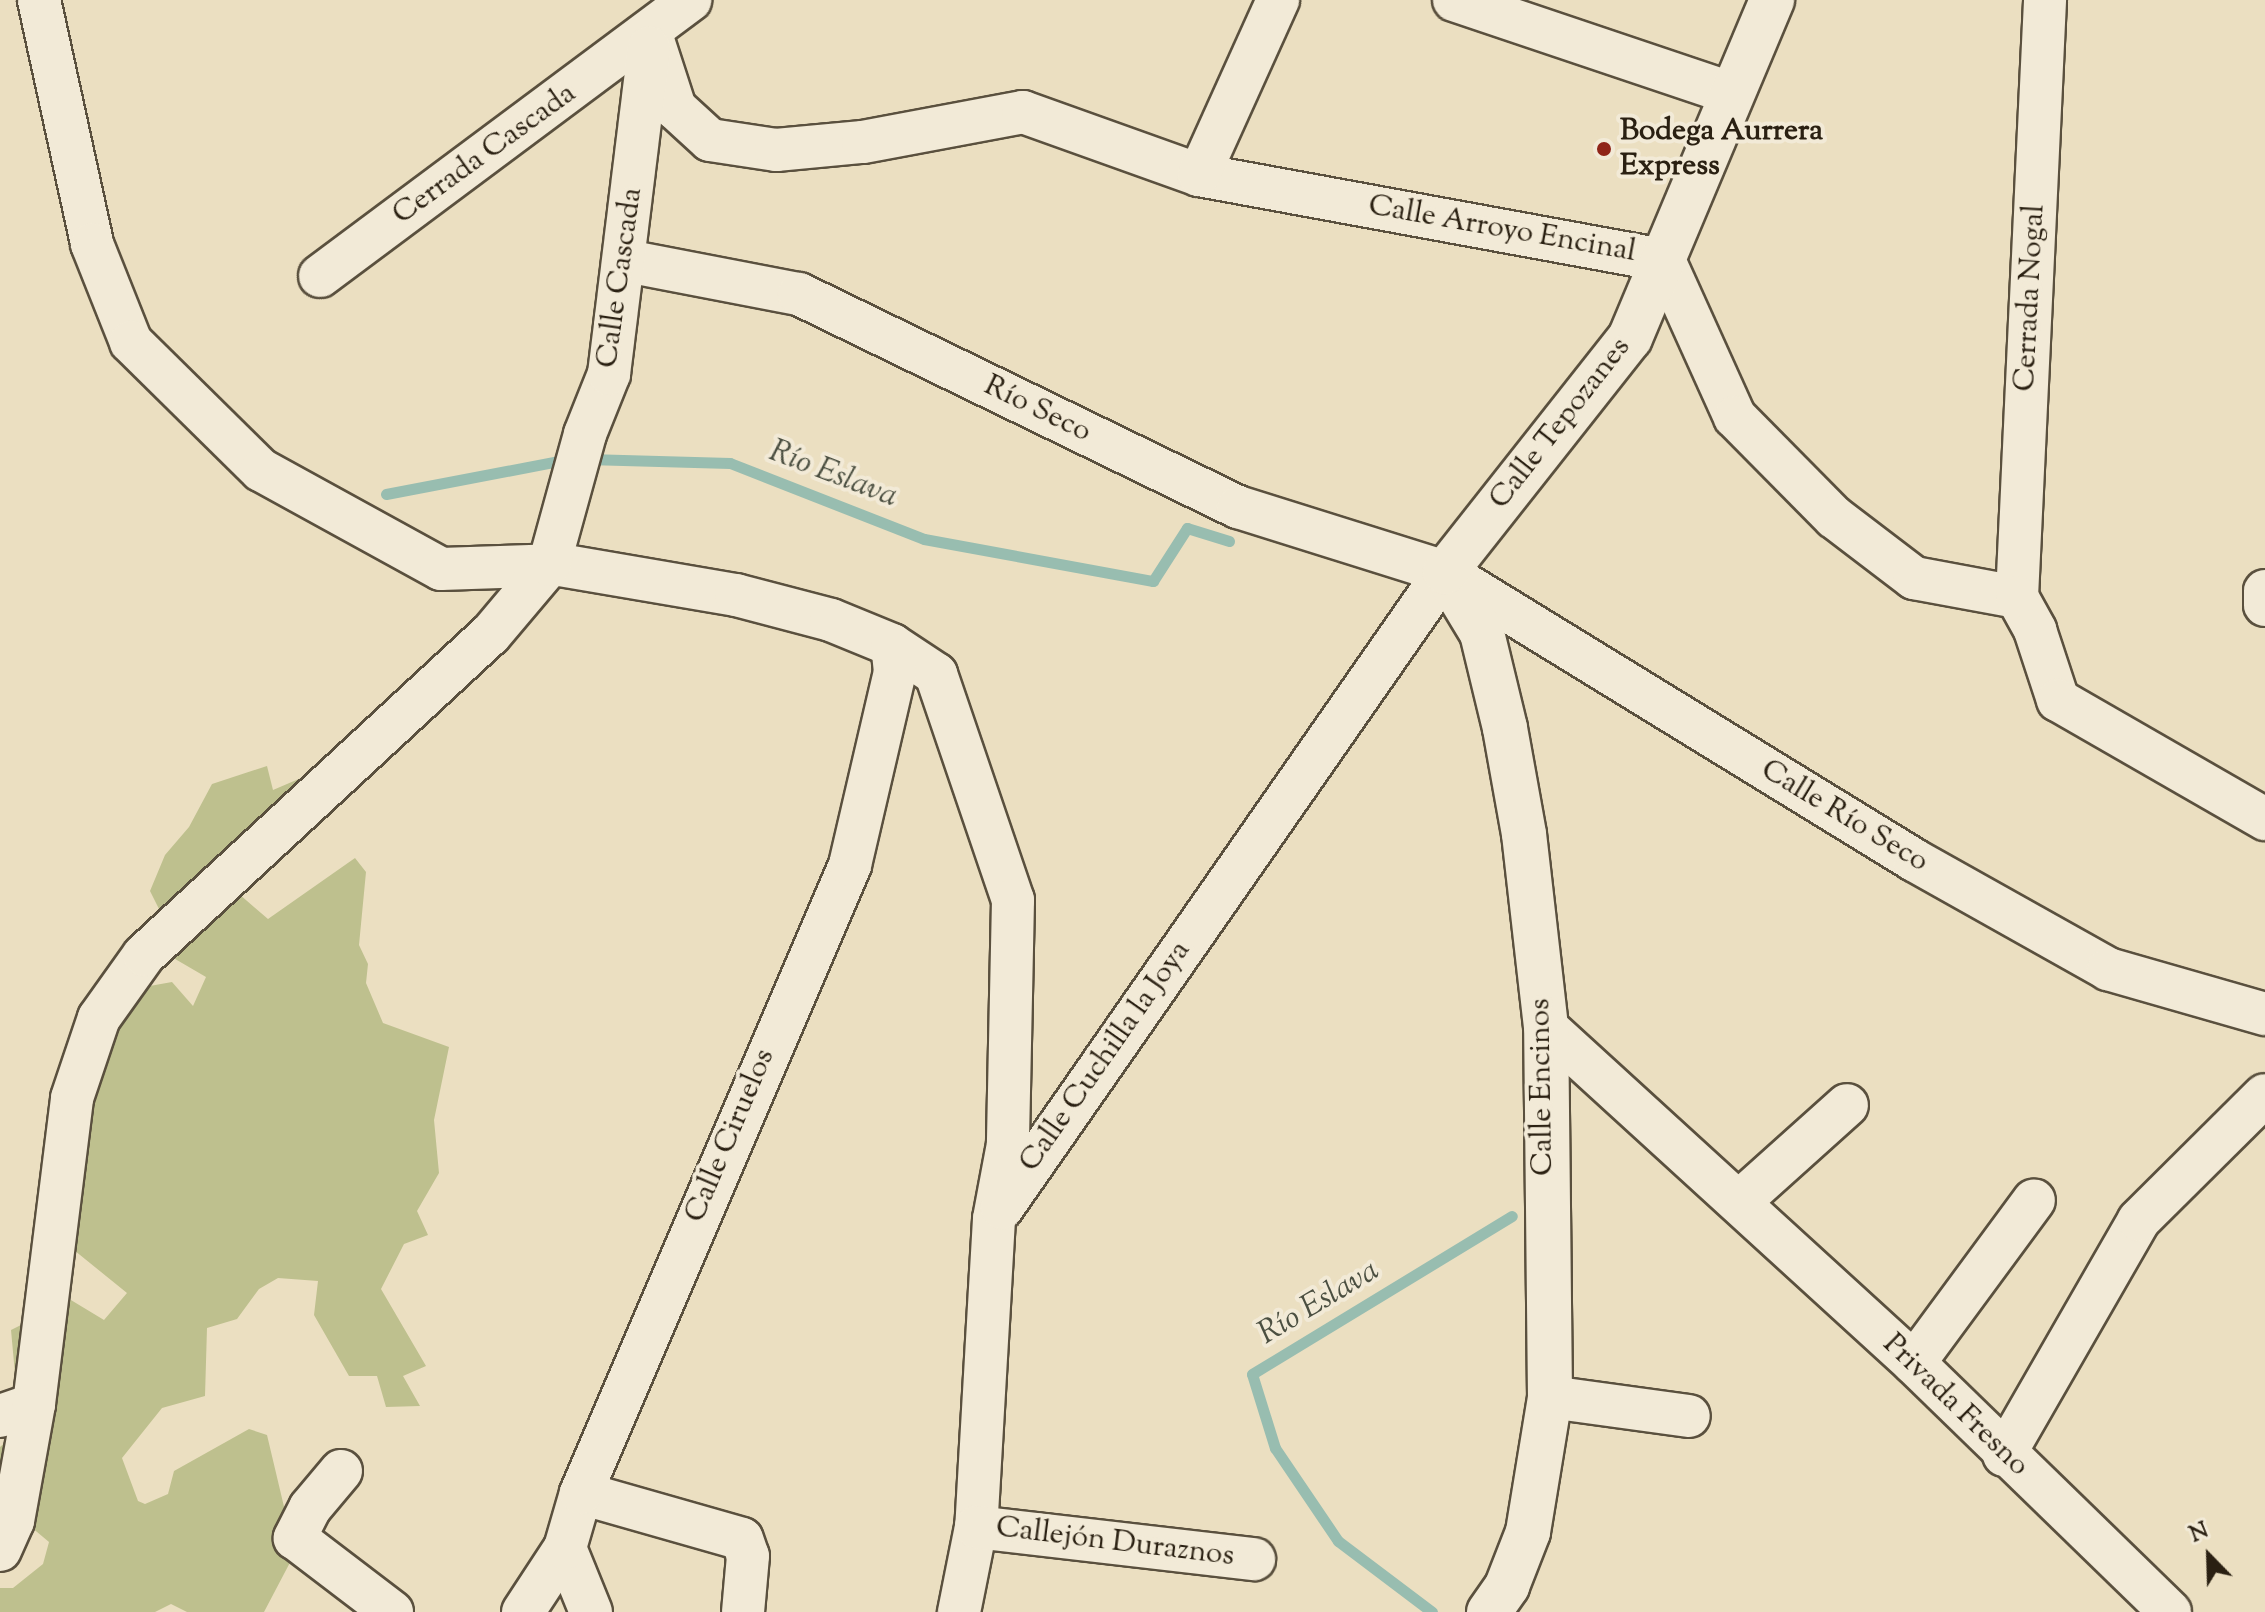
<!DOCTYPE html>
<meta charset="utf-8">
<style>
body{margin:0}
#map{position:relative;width:2265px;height:1612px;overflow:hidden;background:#ebdfc1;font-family:"Sorts Mill Goudy",serif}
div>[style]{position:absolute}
.green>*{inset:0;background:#bec08e}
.stream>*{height:11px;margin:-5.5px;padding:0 5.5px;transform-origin:5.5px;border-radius:5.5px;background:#98bdb0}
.roads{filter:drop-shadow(2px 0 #5a503e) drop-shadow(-2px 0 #5a503e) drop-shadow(0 2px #5a503e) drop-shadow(0 -2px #5a503e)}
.minor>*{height:42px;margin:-21px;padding:0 21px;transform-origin:21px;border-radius:21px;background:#f2ead7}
.tertiary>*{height:44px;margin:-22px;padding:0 22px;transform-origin:22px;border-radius:22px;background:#f2ead7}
.dots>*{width:22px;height:22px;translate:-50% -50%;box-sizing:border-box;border:4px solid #f2ead7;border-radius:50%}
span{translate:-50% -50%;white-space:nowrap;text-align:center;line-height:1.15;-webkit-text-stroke:8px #f2ead7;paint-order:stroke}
.poi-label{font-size:30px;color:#2a2012;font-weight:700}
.left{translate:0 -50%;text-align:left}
.street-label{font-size:30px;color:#2a2012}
.water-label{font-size:32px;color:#4b4f41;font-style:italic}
.north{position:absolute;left:2169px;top:1516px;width:80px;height:80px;-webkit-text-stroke:6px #f2ead7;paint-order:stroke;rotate:337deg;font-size:22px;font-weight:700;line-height:32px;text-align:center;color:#2a2012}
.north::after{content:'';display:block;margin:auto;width:28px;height:36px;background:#2a2012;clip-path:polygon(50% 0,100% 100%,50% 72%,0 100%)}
</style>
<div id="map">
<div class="green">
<i style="clip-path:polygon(267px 766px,273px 790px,308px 775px,239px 894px,268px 919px,355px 858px,366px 872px,359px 945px,368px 964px,366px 983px,383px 1023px,449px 1047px,434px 1120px,439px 1173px,417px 1211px,428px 1235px,404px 1244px,381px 1289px,426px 1366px,403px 1376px,420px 1406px,386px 1407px,377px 1376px,349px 1376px,314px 1315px,318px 1281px,278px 1278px,259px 1289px,237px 1319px,207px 1328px,205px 1396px,162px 1408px,122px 1458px,138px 1501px,145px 1504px,168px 1494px,174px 1471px,249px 1429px,267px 1435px,295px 1553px,264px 1612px,187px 1612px,171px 1604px,155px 1612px,0 1612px,0 1588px,13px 1588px,43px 1564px,49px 1542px,0 1501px,0 1447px,35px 1417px,31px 1380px,15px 1374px,11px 1330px,29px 1321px,56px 1291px,104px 1320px,127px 1293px,64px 1242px,76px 1029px,88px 996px,113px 998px,133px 989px,172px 982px,193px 1006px,206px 977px,158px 949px,165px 921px,150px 891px,165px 855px,189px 827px,212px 784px)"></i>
</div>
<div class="stream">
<i style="left:587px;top:459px;width:143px;rotate:1.6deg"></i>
<i style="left:730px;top:463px;width:208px;rotate:21.4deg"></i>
<i style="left:924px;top:539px;width:233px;rotate:10.4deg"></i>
<i style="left:1153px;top:581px;width:63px;rotate:-57.3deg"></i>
<i style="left:1187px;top:528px;width:44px;rotate:17.2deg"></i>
<i style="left:386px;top:494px;width:187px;rotate:-10.8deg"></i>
<i style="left:1432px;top:1612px;width:118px;rotate:-142.9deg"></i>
<i style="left:1338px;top:1541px;width:112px;rotate:-124.1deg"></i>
<i style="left:1275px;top:1448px;width:77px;rotate:-107.3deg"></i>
<i style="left:1252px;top:1374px;width:304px;rotate:-31.3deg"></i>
</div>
<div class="roads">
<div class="minor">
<i style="left:39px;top:0;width:250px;rotate:77.7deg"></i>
<i style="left:92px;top:244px;width:105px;rotate:68.3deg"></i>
<i style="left:131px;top:342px;width:182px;rotate:44.6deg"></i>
<i style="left:261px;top:470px;width:205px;rotate:28.8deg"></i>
<i style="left:441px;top:569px;width:119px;rotate:-1.9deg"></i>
<i style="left:560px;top:565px;width:179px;rotate:9.7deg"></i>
<i style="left:736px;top:595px;width:98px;rotate:14.7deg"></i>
<i style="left:831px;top:620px;width:66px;rotate:22.3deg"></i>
<i style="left:892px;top:645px;width:53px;rotate:33.4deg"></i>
<i style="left:936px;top:674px;width:239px;rotate:71.2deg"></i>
<i style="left:1013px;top:900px;width:244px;rotate:91.2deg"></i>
<i style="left:1008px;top:1144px;width:76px;rotate:100.6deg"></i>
<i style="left:994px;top:1219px;width:309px;rotate:93.3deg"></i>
<i style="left:976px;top:1527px;width:87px;rotate:101.3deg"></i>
<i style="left:1454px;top:0;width:292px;rotate:18.6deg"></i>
<i style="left:651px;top:34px;width:78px;rotate:72deg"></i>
<i style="left:675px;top:108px;width:47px;rotate:42.4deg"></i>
<i style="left:710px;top:140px;width:67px;rotate:8.6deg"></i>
<i style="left:776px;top:150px;width:87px;rotate:-5.3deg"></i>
<i style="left:863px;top:142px;width:163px;rotate:-10.6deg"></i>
<i style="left:1023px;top:112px;width:187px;rotate:19.7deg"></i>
<i style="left:1199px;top:175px;width:473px;rotate:10.4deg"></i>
<i style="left:1664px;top:260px;width:172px;rotate:65.7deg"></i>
<i style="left:1735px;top:417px;width:141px;rotate:45.3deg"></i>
<i style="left:1834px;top:517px;width:101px;rotate:37.3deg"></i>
<i style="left:1914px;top:578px;width:105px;rotate:10.5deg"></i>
<i style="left:1199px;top:175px;width:192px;rotate:-65.7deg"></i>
<i style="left:627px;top:261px;width:175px;rotate:10.9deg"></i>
<i style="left:799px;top:294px;width:488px;rotate:25.9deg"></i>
<i style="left:1238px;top:507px;width:217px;rotate:17.4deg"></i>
<i style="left:1445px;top:572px;width:550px;rotate:31.55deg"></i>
<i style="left:1914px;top:860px;width:223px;rotate:29.3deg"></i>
<i style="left:2108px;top:969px;width:163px;rotate:16deg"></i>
<i style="left:320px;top:276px;width:462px;rotate:-36.7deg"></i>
<i style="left:2265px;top:591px;width:14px;rotate:90deg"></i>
<i style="left:2017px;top:597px;width:598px;rotate:-87.31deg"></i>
<i style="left:2017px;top:597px;width:38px;rotate:61deg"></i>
<i style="left:2035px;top:630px;width:74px;rotate:71.8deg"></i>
<i style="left:2058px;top:700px;width:239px;rotate:29.9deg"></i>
<i style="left:1546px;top:1027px;width:498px;rotate:42.4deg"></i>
<i style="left:1914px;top:1363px;width:357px;rotate:44.2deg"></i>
<i style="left:1739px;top:1202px;width:145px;rotate:-41.9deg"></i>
<i style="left:1002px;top:1208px;width:775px;rotate:-55.14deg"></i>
<i style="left:1914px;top:1363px;width:202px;rotate:-53.6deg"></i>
<i style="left:1550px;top:1397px;width:140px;rotate:7.8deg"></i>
<i style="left:0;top:1416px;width:36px;rotate:-19deg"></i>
<i style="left:34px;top:1404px;width:308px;rotate:-82.9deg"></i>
<i style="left:72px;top:1098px;width:84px;rotate:-71.4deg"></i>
<i style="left:99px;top:1018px;width:77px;rotate:-54.5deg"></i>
<i style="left:144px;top:955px;width:471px;rotate:-42.8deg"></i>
<i style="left:490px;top:635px;width:92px;rotate:-49.9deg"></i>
<i style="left:549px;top:565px;width:136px;rotate:-74.6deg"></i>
<i style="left:585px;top:434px;width:65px;rotate:-68.2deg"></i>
<i style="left:609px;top:374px;width:329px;rotate:-83deg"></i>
<i style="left:2004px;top:1455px;width:271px;rotate:-60.1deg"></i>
<i style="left:2139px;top:1220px;width:177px;rotate:-44.8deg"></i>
<i style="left:341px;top:1471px;width:48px;rotate:130deg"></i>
<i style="left:310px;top:1508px;width:34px;rotate:117deg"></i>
<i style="left:295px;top:1538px;width:122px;rotate:37.3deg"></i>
<i style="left:581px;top:1493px;width:167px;rotate:15.9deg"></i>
<i style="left:742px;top:1539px;width:18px;rotate:71deg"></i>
<i style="left:748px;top:1556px;width:56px;rotate:95.1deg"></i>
<i style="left:976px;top:1527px;width:280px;rotate:6.6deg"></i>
<i style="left:565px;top:1548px;width:69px;rotate:67.9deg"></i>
<i style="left:0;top:1550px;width:32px;rotate:-66deg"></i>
<i style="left:13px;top:1521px;width:119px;rotate:-79.8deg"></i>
<i style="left:523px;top:1612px;width:77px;rotate:-56.7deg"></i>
<i style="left:565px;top:1548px;width:57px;rotate:-73.8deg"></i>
<i style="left:581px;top:1493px;width:683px;rotate:-66.81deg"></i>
<i style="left:850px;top:865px;width:198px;rotate:-76.9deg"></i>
<i style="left:895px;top:672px;width:27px;rotate:-96deg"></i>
</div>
<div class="tertiary">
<i style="left:1489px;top:1612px;width:32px;rotate:-55deg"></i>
<i style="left:1507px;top:1586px;width:58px;rotate:-68.7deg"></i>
<i style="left:1528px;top:1532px;width:137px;rotate:-80.7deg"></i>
<i style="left:1550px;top:1397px;width:370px;rotate:-90.6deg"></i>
<i style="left:1546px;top:1027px;width:194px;rotate:-96.5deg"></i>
<i style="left:1524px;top:834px;width:108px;rotate:-100.2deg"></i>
<i style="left:1505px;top:728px;width:98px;rotate:-103.6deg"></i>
<i style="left:1482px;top:633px;width:71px;rotate:-121.2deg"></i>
<i style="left:1445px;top:572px;width:298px;rotate:-51.7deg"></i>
<i style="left:1630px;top:338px;width:367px;rotate:-67.2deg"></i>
</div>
</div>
<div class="dots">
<i style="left:1604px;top:149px;background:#8f2418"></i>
</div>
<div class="poi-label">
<span class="left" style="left:1620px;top:149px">Bodega Aurrera<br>Express</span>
</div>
<div class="street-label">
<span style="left:485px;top:155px;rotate:-36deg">Cerrada Cascada</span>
<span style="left:1502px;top:230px;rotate:10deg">Calle Arroyo Encinal</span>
<span style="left:621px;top:278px;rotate:-82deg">Calle Cascada</span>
<span style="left:2031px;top:298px;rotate:-87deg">Cerrada Nogal</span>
<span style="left:1037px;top:410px;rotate:26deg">Río Seco</span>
<span style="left:1561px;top:424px;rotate:-52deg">Calle Tepozanes</span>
<span style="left:1844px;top:817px;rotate:31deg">Calle Río Seco</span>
<span style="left:1106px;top:1057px;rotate:-55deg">Calle Cuchilla la Joya</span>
<span style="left:1543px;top:1087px;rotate:-91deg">Calle Encinos</span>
<span style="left:731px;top:1136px;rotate:-67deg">Calle Ciruelos</span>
<span style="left:1955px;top:1406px;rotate:44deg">Privada Fresno</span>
<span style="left:1115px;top:1543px;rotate:7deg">Callejón Duraznos</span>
</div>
<div class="water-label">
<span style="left:833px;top:475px;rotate:21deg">Río Eslava</span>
<span style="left:1319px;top:1303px;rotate:-31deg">Río Eslava</span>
</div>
<div class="north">N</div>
</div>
